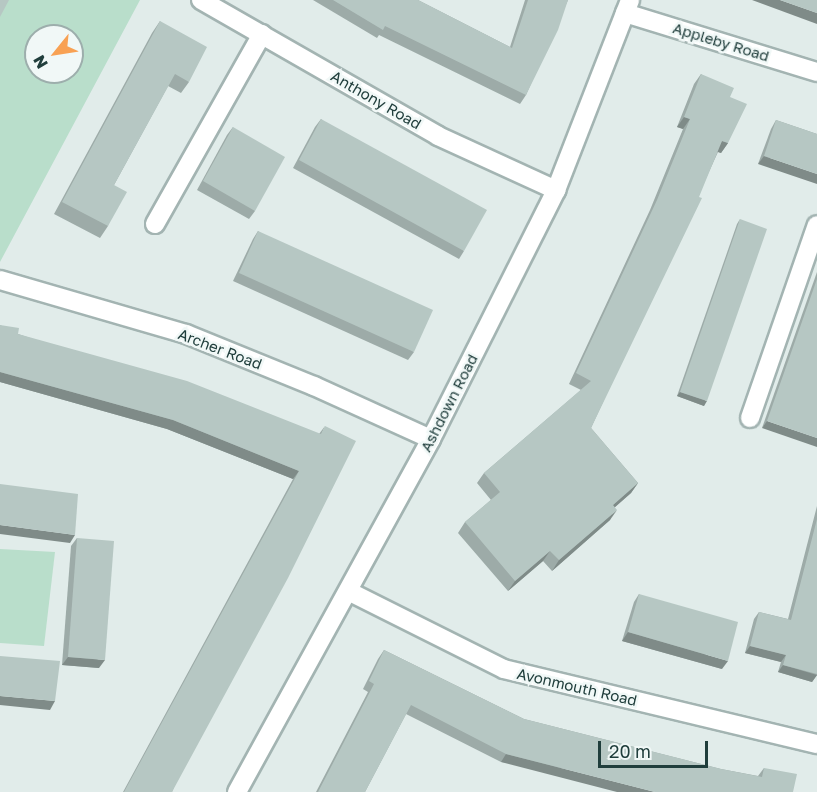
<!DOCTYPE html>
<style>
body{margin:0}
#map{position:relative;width:817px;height:792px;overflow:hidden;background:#e1ecea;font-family:"Golos Text",sans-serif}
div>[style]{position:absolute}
.green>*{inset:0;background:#b9decb}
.roads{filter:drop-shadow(2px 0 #a3b4b2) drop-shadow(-2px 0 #a3b4b2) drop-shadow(0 2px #a3b4b2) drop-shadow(0 -2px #a3b4b2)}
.lane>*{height:18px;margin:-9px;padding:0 9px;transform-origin:9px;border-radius:9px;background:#fff}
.street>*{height:18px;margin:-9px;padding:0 9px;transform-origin:9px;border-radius:9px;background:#fff}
.wall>*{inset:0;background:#9daba8}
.shaded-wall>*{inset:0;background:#7f8b88}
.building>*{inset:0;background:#b6c7c3}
span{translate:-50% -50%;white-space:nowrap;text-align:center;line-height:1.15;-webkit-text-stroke:5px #f1f8f7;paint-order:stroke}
.street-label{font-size:15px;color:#203e3c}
.north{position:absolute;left:24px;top:24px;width:60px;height:60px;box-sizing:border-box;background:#f1f8f7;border:2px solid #9daeac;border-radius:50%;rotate:240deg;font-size:16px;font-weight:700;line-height:24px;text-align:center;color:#203e3c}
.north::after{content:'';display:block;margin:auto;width:21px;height:27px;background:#f8a153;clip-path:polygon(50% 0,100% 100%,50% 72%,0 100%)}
.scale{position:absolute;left:598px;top:741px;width:110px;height:27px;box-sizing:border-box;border:3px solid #203e3c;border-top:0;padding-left:8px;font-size:18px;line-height:21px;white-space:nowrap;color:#203e3c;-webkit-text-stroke:4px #f1f8f7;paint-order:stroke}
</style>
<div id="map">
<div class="green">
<i style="clip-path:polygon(evenodd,0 0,140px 0,0 262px,0 0,36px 36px,72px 36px,72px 72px,36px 72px,36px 36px)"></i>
<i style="clip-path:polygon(0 549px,55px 552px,44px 646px,0 643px)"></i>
</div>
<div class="roads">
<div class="lane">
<i style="left:750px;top:418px;width:204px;rotate:-70.9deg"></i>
</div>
<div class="street">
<i style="left:201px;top:0;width:273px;rotate:29.8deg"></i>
<i style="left:438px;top:136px;width:130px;rotate:24.6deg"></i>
<i style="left:625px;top:13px;width:201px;rotate:17.1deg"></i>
<i style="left:155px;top:224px;width:218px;rotate:-60.6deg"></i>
<i style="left:0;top:280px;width:194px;rotate:16.2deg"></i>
<i style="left:186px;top:334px;width:138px;rotate:22.1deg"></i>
<i style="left:314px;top:386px;width:128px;rotate:24.4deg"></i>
<i style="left:350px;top:592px;width:172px;rotate:26.6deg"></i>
<i style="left:504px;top:669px;width:322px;rotate:13.5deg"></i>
<i style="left:237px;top:792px;width:403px;rotate:-61.2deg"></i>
<i style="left:431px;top:439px;width:279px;rotate:-63.3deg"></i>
<i style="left:556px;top:190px;width:204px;rotate:-68.7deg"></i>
</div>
</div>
<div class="wall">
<i style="clip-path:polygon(313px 0,418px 0,510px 47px,525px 0,568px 0,526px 95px,520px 104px,379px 35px,377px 38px)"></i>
<i style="clip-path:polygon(160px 21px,189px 82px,181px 93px,168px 86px,114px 185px,108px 226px,100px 238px,54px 214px,152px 33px)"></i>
<i style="clip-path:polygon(701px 74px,730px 97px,728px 143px,721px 153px,718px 152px,591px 428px,638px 483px,631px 493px,615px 507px,610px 520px,552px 571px,543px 561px,508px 591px,458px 533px,465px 522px,491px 500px,477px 483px,484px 473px,581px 390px,569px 384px,650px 210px,683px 129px,677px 127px,694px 84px)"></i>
<i style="clip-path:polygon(321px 119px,464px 251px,459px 259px,293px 168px,315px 127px)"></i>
<i style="clip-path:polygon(776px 120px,817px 134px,758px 164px,771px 129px)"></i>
<i style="clip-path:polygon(233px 127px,255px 211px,249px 219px,197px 190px,227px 135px)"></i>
<i style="clip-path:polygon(740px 219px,704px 406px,677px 396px,737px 224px)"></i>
<i style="clip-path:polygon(258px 231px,414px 352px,408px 360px,233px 281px,253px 239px)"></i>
<i style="clip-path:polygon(817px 272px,817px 365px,762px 428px)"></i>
<i style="clip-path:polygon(0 325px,18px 334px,319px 434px,325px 426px,172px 792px,123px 792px,293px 479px,167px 429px,0 382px)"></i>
<i style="clip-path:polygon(817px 506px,817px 675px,812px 682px,778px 672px,781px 662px,745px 653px,754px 619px,759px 612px,788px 619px)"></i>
<i style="clip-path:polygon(77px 538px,99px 668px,62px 665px,71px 546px)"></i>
<i style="clip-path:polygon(639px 594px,722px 669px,622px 641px,634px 602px)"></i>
<i style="clip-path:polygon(384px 650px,524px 719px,721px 769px,758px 776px,764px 768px,793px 792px,501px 762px,406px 714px,365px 792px,316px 792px,368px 692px,363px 689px,378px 659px)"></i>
</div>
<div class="shaded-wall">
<i style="clip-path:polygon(752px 0,780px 0,817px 13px,817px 24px)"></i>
<i style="clip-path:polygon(684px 117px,690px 119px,683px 129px,677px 127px)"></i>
<i style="clip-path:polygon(722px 141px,728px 143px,721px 153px,715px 151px)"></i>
<i style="clip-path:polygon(764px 156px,817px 174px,817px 184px,758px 164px)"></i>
<i style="clip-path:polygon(0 372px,173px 420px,299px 471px,293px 479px,167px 429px,0 382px)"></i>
<i style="clip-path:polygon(680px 392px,707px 401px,704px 406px,677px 396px)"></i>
<i style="clip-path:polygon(767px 421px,817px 438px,817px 447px,762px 428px)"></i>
<i style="clip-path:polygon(638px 483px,631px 493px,606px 515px,613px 505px)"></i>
<i style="clip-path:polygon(617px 510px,610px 520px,552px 571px,559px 560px)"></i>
<i style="clip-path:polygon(0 525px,75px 535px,70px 543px,0 534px)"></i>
<i style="clip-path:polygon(550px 551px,543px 561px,508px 591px,515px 581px)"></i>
<i style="clip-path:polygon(628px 632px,728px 661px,722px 669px,622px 641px)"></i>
<i style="clip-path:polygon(750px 646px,786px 655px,781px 662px,745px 653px)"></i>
<i style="clip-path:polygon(68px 657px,105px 660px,99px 668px,62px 665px)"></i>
<i style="clip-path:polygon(783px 665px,817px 675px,812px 682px,778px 672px)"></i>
<i style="clip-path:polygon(0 696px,55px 701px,50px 710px,0 705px)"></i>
<i style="clip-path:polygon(506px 754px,655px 792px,617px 792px,501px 762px)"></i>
</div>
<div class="building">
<i style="clip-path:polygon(0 0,9px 0,0 17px)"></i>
<i style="clip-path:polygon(333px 0,418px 0,512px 48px,528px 0,568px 0,558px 30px,526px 95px,385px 26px,383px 30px)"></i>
<i style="clip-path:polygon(780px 0,817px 0,817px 13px)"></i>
<i style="clip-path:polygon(160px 21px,207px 47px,189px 82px,175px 74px,114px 185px,127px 192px,108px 226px,62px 202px)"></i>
<i style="clip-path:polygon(701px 74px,734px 88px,730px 97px,747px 104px,728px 143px,722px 141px,699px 197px,702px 198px,591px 428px,638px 483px,613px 505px,617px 510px,559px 560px,550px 551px,515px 581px,465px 522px,500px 492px,484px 473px,591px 381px,576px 373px,657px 200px,690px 119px,684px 117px)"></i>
<i style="clip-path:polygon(321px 119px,487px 210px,464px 251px,299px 160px)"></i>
<i style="clip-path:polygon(776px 120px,817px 134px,817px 174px,764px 156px)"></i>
<i style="clip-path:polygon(233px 127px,285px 157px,255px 211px,203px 181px)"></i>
<i style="clip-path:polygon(740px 219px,767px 229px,707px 401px,680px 392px)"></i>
<i style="clip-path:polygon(258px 231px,433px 310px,414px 352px,239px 273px)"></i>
<i style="clip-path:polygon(817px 279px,817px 438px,767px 421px)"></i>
<i style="clip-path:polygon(0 325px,19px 328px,18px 334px,187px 381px,321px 434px,325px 426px,356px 441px,288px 578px,172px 792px,124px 792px,299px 471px,173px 420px,0 372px)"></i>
<i style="clip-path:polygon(0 484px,78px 494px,75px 535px,0 525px)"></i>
<i style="clip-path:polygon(817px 519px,817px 674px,783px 665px,786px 655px,750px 646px,759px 612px,791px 620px)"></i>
<i style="clip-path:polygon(77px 538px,114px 541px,105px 660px,68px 657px)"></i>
<i style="clip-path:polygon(639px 594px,738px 622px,728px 661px,628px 632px)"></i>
<i style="clip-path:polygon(384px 650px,524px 719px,721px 769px,762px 777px,764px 768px,797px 774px,793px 792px,655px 792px,506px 754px,411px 705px,365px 792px,318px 792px,374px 684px,369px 681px)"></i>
<i style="clip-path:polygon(0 656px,60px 661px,55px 701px,0 696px)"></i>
</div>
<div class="street-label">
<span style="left:721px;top:42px;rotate:17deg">Appleby Road</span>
<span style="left:376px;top:100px;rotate:30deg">Anthony Road</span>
<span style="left:220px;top:349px;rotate:21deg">Archer Road</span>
<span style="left:449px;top:403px;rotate:-63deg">Ashdown Road</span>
<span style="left:577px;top:687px;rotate:13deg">Avonmouth Road</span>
</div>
<div class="north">N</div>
<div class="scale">20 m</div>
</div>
